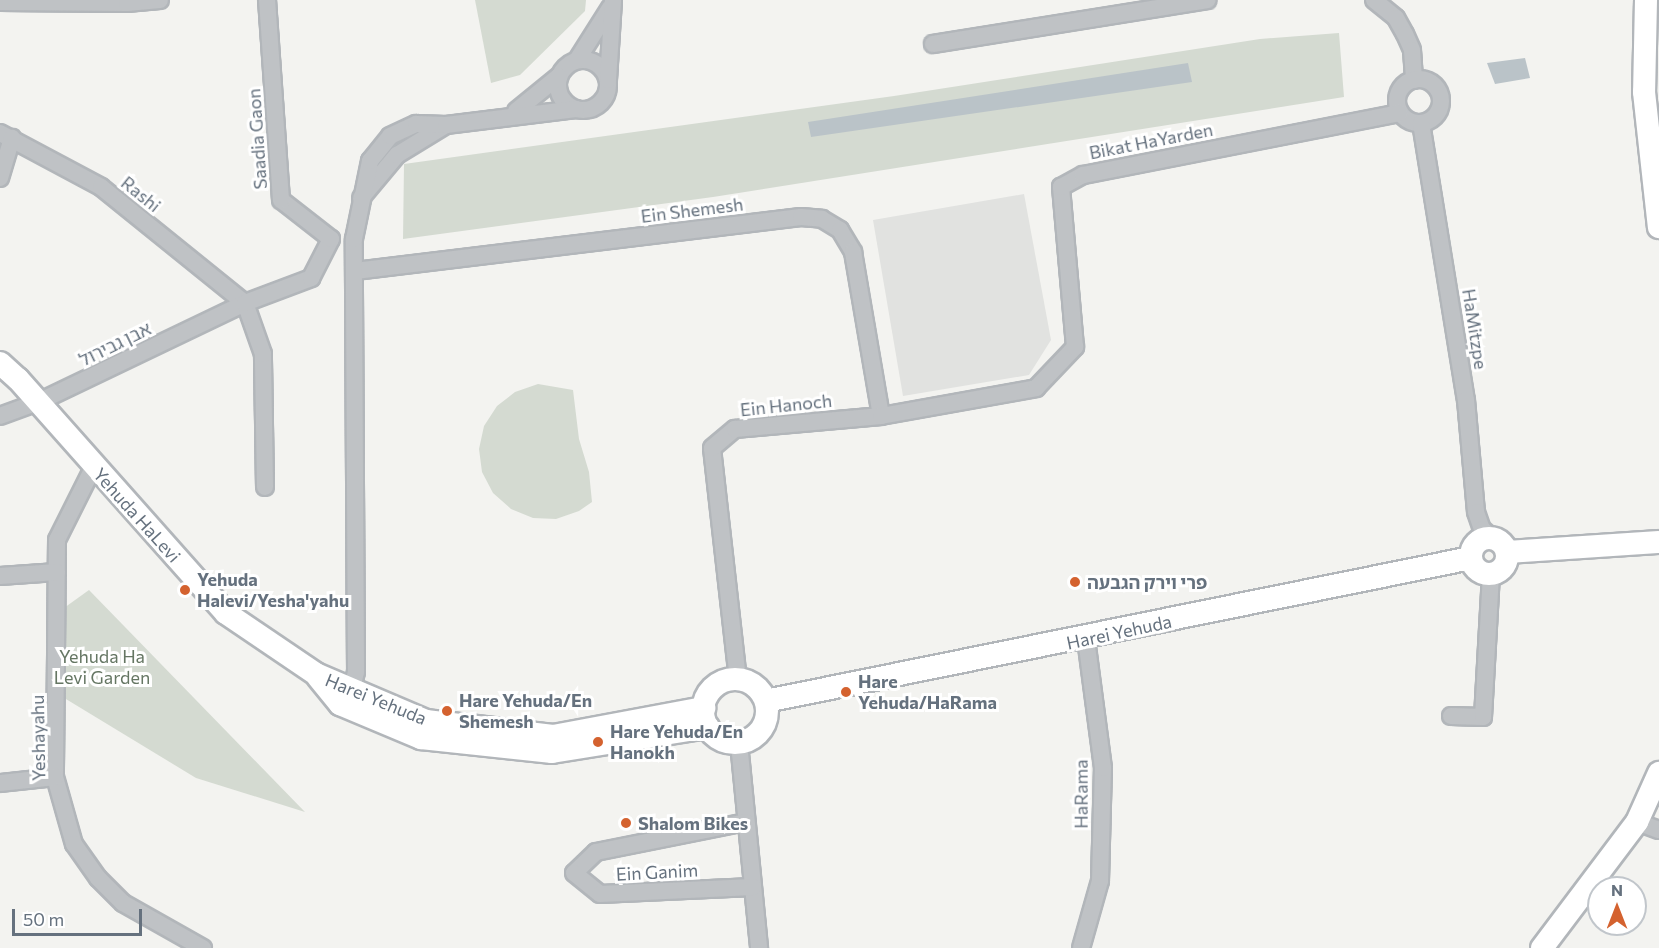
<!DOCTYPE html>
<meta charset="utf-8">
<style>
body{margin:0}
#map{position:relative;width:1659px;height:948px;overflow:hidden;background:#f3f3f0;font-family:Commissioner,"Noto Sans Hebrew",sans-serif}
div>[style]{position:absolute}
.built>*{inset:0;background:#e1e2e0}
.green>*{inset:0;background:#d4dad1}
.water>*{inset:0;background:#bac3c8}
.roads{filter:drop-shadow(2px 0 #b2b6ba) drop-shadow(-2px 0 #b2b6ba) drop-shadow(0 2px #b2b6ba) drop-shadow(0 -2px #b2b6ba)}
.street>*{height:16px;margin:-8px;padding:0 8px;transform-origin:8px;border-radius:8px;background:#bfc2c5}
.street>.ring{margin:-8px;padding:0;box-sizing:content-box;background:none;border:16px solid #bfc2c5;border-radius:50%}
.secondary>*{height:22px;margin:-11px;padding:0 11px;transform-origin:11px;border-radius:11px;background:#fff}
.secondary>.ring{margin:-11px;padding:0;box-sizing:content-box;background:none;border:22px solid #fff;border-radius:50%}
.dots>*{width:16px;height:16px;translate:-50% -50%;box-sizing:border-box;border:3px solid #fff;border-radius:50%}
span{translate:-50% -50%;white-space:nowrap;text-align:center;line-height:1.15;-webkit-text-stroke:6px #fff;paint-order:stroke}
.street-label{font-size:18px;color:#65717e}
.poi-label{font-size:18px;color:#65717e;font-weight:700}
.left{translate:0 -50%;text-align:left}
.park-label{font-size:18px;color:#657663}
.north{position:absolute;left:1587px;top:876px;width:60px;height:60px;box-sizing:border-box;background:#fff;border:2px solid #c1c6cb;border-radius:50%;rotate:0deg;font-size:16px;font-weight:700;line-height:24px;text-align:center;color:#65717e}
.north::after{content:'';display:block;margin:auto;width:21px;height:27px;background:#d4622f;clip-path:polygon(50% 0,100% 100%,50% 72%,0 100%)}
.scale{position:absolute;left:12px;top:909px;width:130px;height:27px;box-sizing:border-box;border:3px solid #65717e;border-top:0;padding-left:8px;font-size:18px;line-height:21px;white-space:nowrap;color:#65717e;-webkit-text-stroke:4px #fff;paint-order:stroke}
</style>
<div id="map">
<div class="built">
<i style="clip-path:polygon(1024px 194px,1051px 340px,1029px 375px,903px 396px,873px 220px)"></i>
</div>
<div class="green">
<i style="clip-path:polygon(475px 0,586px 0,585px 11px,520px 75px,491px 83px)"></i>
<i style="clip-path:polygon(1339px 33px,1344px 97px,713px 197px,403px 239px,404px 164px,894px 96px,1260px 39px)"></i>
<i style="clip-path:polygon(538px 384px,573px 390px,579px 439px,589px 472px,592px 502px,579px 511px,556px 519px,533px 518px,511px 509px,493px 493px,482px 472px,479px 449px,484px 426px,497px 406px,515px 392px)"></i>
<i style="clip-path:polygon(89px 590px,305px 812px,196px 778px,56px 693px,57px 613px)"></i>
</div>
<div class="water">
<i style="clip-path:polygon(1525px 58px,1530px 78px,1495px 84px,1487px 63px)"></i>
<i style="clip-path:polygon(1188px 63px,1192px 82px,811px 137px,808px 122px)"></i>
</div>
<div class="roads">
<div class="street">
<i style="left:1374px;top:0;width:28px;rotate:39deg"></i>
<i style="left:1396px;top:18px;width:18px;rotate:61deg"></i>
<i style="left:1405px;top:34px;width:17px;rotate:66deg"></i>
<i style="left:1412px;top:50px;width:30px;rotate:86deg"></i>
<i style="left:0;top:2px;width:127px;rotate:0.5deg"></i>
<i style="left:127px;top:3px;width:33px;rotate:-5deg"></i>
<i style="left:933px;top:44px;width:278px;rotate:-9.1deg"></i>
<i class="ring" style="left:558px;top:60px;width:34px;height:34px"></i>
<i style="left:577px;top:60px;width:62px;rotate:-57.6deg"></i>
<i class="ring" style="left:1397px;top:79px;width:28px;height:28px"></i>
<i style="left:608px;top:80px;width:80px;rotate:-86.4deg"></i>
<i style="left:516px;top:111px;width:55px;rotate:-39.1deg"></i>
<i style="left:1421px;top:123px;width:281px;rotate:80.8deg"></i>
<i style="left:1466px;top:400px;width:112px;rotate:84.9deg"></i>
<i style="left:1476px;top:512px;width:18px;rotate:71deg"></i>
<i style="left:1482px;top:529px;width:13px;rotate:42deg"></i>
<i style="left:0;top:133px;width:115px;rotate:28.1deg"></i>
<i style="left:101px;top:187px;width:185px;rotate:38.9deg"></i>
<i style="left:245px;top:303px;width:229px;rotate:154.4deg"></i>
<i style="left:38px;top:402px;width:40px;rotate:159.8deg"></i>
<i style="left:0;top:178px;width:42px;rotate:-73.3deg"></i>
<i style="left:361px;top:198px;width:56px;rotate:-50.1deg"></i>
<i style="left:397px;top:155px;width:57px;rotate:-31.5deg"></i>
<i style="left:355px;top:271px;width:449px;rotate:-6.9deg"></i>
<i style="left:801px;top:217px;width:21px;rotate:5deg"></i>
<i style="left:822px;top:219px;width:21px;rotate:31deg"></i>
<i style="left:840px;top:230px;width:26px;rotate:59deg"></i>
<i style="left:853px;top:252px;width:166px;rotate:80.3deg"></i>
<i style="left:93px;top:468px;width:80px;rotate:116.6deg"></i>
<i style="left:57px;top:540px;width:237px;rotate:90.5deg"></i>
<i style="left:55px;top:777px;width:70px;rotate:74.2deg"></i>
<i style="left:74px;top:844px;width:42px;rotate:54.8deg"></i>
<i style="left:98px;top:878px;width:35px;rotate:45deg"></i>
<i style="left:123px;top:903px;width:92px;rotate:29.4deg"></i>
<i style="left:265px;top:487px;width:133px;rotate:-90.9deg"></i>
<i style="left:263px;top:354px;width:54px;rotate:-109.4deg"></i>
<i style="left:245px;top:303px;width:71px;rotate:-20.7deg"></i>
<i style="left:311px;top:278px;width:44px;rotate:-62.9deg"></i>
<i style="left:331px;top:239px;width:63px;rotate:-142deg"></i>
<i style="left:281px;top:200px;width:200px;rotate:-94deg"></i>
<i style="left:0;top:576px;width:57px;rotate:-4deg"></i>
<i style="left:738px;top:680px;width:233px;rotate:-96.4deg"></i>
<i style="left:712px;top:448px;width:30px;rotate:-40deg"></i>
<i style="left:735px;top:429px;width:147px;rotate:-5.1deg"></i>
<i style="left:881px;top:416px;width:158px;rotate:-10.2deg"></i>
<i style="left:1036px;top:388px;width:57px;rotate:-46.4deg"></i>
<i style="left:1075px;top:347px;width:161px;rotate:-95deg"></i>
<i style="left:1061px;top:187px;width:25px;rotate:-29deg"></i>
<i style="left:1083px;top:175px;width:323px;rotate:-11.1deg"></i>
<i style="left:352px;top:689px;width:17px;rotate:-77deg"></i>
<i style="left:356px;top:672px;width:433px;rotate:-90.3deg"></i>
<i style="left:354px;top:239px;width:80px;rotate:-78.4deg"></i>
<i style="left:370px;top:161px;width:32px;rotate:-51deg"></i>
<i style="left:390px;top:136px;width:29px;rotate:-25deg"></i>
<i style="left:416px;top:124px;width:30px;rotate:2deg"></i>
<i style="left:446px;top:125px;width:131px;rotate:-7deg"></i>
<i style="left:1451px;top:716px;width:32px;rotate:2deg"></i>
<i style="left:1483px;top:717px;width:143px;rotate:-86.8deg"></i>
<i style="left:739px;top:743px;width:206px;rotate:84.4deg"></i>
<i style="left:0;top:783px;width:55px;rotate:-6.2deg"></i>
<i style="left:746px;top:822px;width:153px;rotate:168.7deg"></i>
<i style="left:596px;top:852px;width:30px;rotate:136deg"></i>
<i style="left:574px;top:873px;width:33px;rotate:39deg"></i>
<i style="left:600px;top:894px;width:153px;rotate:-2.6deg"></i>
<i style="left:1637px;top:822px;width:23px;rotate:20deg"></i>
<i style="left:1081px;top:948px;width:70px;rotate:-74.2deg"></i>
<i style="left:1100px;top:881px;width:113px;rotate:-88.5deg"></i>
<i style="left:1103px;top:768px;width:130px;rotate:-97.5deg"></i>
</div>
<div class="secondary">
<i style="left:1646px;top:0;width:92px;rotate:91.2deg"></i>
<i style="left:1644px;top:92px;width:136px;rotate:83.7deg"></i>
<i style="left:0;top:363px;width:24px;rotate:42deg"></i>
<i style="left:18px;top:379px;width:313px;rotate:48.4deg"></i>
<i style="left:226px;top:613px;width:109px;rotate:34.1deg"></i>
<i style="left:316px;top:674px;width:120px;rotate:23.1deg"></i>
<i style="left:426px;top:721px;width:128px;rotate:6.7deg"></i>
<i style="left:553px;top:736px;width:154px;rotate:-10.5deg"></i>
<i class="ring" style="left:1471px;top:538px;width:14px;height:14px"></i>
<i style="left:1507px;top:552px;width:152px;rotate:-3.8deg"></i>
<i style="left:318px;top:677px;width:35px;rotate:51deg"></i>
<i style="left:340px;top:704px;width:88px;rotate:22.8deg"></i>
<i style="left:421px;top:738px;width:132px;rotate:6.1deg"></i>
<i style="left:552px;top:752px;width:158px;rotate:-9.1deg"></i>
<i class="ring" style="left:703px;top:679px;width:42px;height:42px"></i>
<i style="left:766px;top:701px;width:719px;rotate:-11.47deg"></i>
<i style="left:1542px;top:948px;width:158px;rotate:-53deg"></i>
<i style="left:1637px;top:822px;width:54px;rotate:-65.8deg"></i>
</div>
</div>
<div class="dots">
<i style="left:1075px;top:582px;background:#d4622f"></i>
<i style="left:185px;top:590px;background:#d4622f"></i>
<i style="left:846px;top:692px;background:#d4622f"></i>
<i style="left:447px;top:711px;background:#d4622f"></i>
<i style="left:598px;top:742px;background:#d4622f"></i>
<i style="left:626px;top:823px;background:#d4622f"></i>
</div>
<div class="street-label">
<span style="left:257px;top:139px;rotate:-94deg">Saadia Gaon</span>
<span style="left:1151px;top:141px;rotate:-11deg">Bikat HaYarden</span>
<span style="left:141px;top:194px;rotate:39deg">Rashi</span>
<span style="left:692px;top:210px;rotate:-7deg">Ein Shemesh</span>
<span style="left:1475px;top:329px;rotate:81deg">HaMitzpe</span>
<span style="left:115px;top:344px;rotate:-26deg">אבן גבירול</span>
<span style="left:786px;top:405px;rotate:-6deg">Ein Hanoch</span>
<span style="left:137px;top:515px;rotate:48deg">Yehuda HaLevi</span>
<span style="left:1119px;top:632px;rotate:-12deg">Harei Yehuda</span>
<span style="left:376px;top:699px;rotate:22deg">Harei Yehuda</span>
<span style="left:38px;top:738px;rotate:-91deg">Yeshayahu</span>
<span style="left:1081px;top:794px;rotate:-90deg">HaRama</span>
<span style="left:657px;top:872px;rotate:-3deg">Ein Ganim</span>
</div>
<div class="poi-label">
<span class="left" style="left:197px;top:590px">Yehuda<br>Halevi/Yesha'yahu</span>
<span class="left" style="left:1087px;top:582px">פרי וירק הגבעה</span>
<span class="left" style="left:858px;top:692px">Hare<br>Yehuda/HaRama</span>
<span class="left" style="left:459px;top:711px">Hare Yehuda/En<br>Shemesh</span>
<span class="left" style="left:610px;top:742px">Hare Yehuda/En<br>Hanokh</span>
<span class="left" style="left:638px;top:823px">Shalom Bikes</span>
</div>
<div class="park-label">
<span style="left:102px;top:667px">Yehuda Ha<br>Levi Garden</span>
</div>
<div class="north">N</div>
<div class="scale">50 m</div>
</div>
